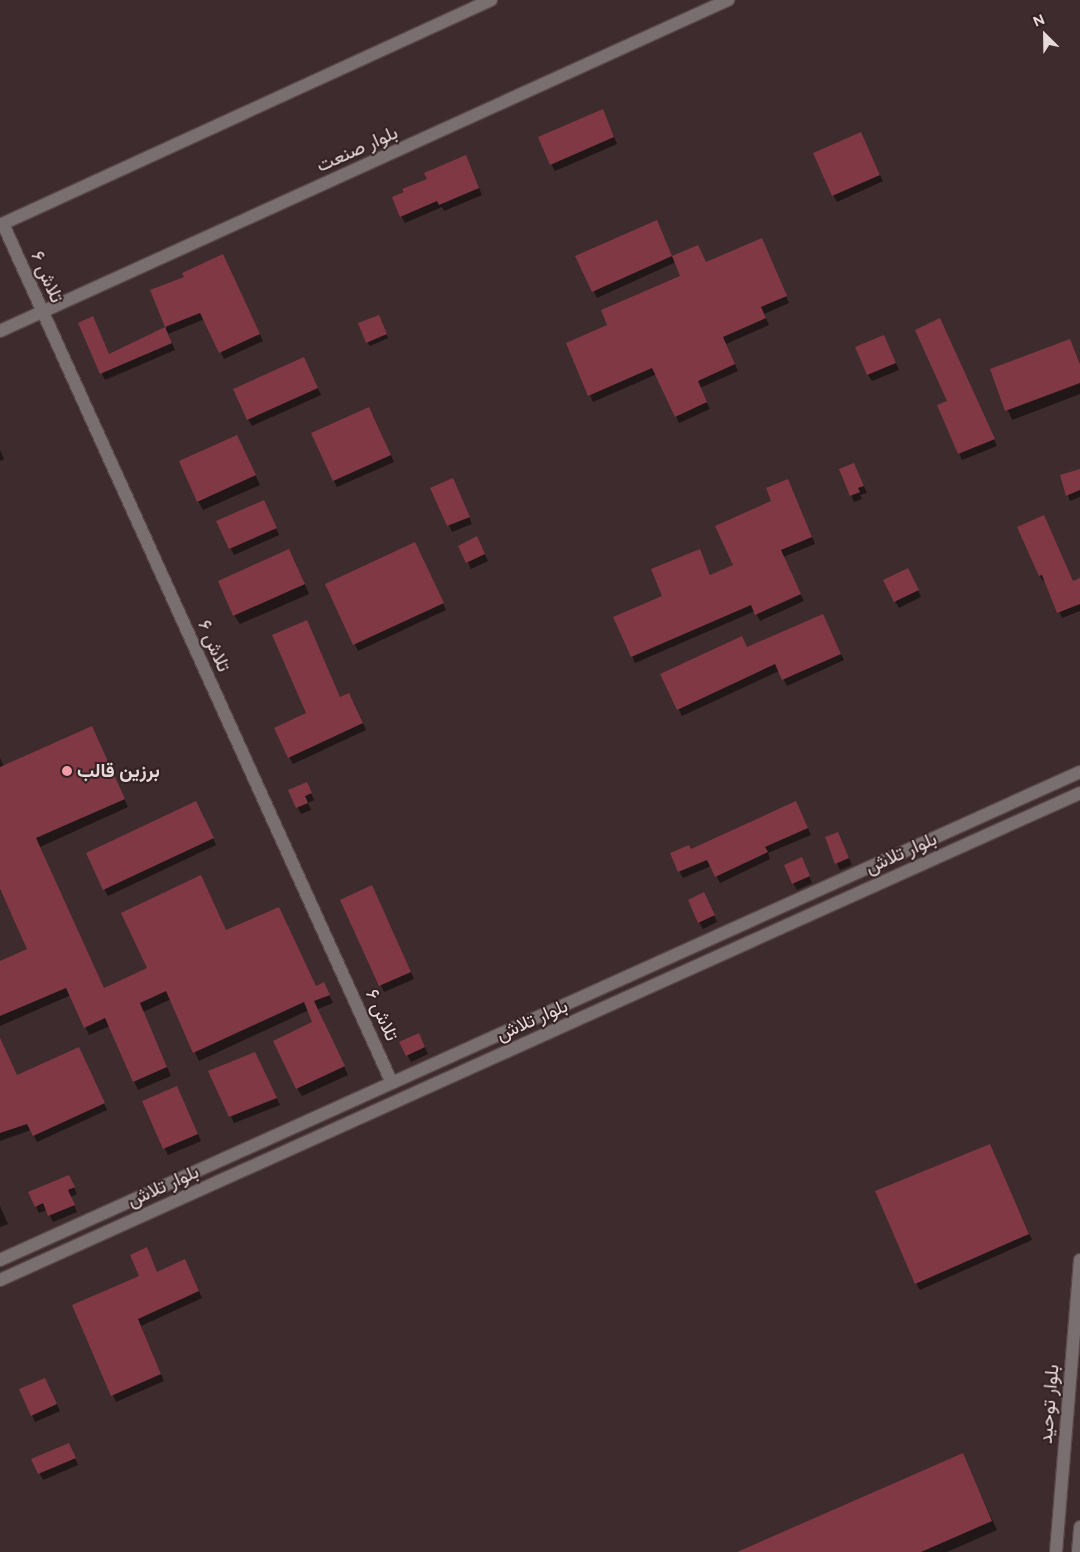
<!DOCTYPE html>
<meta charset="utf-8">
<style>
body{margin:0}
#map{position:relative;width:1080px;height:1552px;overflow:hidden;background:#3e2b2d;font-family:Figtree,Vazirmatn,sans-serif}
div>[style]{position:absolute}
.shadow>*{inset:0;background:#0007}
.building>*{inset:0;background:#803845}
.roads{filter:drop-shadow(1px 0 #594749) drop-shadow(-1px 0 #594749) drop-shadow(0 1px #594749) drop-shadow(0 -1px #594749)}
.minor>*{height:12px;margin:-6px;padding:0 6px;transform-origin:6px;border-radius:6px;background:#7a6f70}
.dots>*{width:14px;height:14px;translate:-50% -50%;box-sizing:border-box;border:2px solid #342123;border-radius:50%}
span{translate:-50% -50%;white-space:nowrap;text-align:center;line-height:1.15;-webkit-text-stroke:4px #342123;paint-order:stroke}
.street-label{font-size:19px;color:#e7dadb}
.poi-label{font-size:19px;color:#e7dadb;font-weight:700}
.left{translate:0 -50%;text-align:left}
.north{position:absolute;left:1020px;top:10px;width:50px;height:50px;-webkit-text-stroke:4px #342123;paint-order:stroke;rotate:337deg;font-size:14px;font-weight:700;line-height:20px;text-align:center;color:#e7dadb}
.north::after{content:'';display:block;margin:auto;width:18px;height:22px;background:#e7dadb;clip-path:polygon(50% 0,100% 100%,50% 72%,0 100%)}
</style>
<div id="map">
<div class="shadow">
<i style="clip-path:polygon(606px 118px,617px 144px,555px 171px,551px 164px)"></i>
<i style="clip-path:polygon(861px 134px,883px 181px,837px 202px,833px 195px)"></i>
<i style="clip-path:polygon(469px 164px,482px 195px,444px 211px,442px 207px,405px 223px,401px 216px)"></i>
<i style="clip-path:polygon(660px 228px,672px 257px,698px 246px,706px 263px,765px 246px,789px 303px,764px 314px,769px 325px,726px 344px,738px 371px,700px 388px,710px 409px,679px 423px,657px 374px,593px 402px,590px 395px,609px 325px,682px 276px,676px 262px,597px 298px,577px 256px)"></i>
<i style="clip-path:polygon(223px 255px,263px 341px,224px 359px,205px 319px,168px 334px,175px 350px,105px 380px,79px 324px,110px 356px,167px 328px,152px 291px,186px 278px)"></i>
<i style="clip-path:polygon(381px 320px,388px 338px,370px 346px,367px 342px)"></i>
<i style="clip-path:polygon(944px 327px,997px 446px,962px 460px,938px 405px,949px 401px)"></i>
<i style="clip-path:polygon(1070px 340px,1080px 363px,1080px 394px,1012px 420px,991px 370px)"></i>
<i style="clip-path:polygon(887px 343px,899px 370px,872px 381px,868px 375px)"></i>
<i style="clip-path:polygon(307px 365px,321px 395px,252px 426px,248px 419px)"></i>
<i style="clip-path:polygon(373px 415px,394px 462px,337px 487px,334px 481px)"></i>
<i style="clip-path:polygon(237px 436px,260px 485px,203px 510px,198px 501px)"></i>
<i style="clip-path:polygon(0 450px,4px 459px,0 461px)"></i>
<i style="clip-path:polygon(841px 470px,857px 471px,867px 493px,860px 495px,862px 499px,854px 502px)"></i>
<i style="clip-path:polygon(1080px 471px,1080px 497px,1070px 501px,1061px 476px)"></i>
<i style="clip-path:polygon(456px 486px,472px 524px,452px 532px,432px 488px)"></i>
<i style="clip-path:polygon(791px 488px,815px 544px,783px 557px,804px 601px,760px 621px,755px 611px,635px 663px,632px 656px,664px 597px,703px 558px,711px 576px,735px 566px,773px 502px)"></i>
<i style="clip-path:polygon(267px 508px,279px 535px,234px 555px,218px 522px)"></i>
<i style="clip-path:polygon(1043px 516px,1073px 582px,1080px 580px,1080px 611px,1062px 618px,1045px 580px,1043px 581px,1040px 576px)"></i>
<i style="clip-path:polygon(480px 545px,488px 561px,471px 569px,460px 546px)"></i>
<i style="clip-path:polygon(418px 550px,446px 610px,358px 651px,326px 585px)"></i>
<i style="clip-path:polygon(294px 559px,309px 594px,240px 624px,234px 615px)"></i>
<i style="clip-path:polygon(912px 576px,921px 597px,899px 608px,895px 601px)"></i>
<i style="clip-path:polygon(826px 622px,844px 660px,787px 686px,779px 671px,682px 716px,661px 674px,747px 649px)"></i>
<i style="clip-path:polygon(340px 699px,353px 701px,366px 730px,293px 764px,289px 757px)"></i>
<i style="clip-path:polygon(92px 727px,128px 807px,40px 847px,104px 989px,149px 969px,205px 885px,226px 931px,316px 987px,328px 992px,333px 1003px,318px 1009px,348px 1075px,302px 1096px,297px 1088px,314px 1023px,309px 1010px,199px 1061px,171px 999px,143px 1012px,171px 1076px,138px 1090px,110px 1026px,89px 1035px,71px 995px,0 1026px,0 962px,29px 950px,0 890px,0 758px,4px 767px)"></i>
<i style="clip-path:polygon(310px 790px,314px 800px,308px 803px,311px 810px,301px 814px,290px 791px)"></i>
<i style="clip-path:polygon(796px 803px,811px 835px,768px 853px,770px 859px,720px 883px,711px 866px,683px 878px,679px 871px,691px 850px)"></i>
<i style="clip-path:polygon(200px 809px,216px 845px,108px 896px,104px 889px)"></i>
<i style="clip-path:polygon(838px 833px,852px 865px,840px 870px,837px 863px)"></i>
<i style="clip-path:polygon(805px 866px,812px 883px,797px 890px,793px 883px)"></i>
<i style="clip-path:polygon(375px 894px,414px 979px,384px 992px,342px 900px)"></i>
<i style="clip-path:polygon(708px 900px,717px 922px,703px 929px,699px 922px)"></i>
<i style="clip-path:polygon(0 1040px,17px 1077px,82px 1055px,107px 1110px,37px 1142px,31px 1130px,0 1141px)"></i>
<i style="clip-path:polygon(422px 1041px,428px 1054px,411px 1062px,407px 1055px)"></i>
<i style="clip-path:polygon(258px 1060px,280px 1105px,234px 1123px,210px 1072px)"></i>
<i style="clip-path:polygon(180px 1094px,201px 1141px,168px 1155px,143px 1102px)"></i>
<i style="clip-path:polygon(993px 1152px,1032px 1240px,920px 1290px,916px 1283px)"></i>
<i style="clip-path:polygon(72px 1183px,77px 1194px,71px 1197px,77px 1212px,53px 1222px,47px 1210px,39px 1213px,36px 1207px)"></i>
<i style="clip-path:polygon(0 1206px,8px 1224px,0 1227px)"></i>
<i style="clip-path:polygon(188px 1267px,202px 1298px,141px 1326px,164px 1381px,116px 1402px,74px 1305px,157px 1273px)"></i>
<i style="clip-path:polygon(48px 1386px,60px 1411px,35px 1422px,32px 1415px)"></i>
<i style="clip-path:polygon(72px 1451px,78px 1465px,43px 1480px,33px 1460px)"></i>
<i style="clip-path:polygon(962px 1454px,997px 1530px,947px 1552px,740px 1552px)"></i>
</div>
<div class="building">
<i style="clip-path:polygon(603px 109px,614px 137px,550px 165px,538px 137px)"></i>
<i style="clip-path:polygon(861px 132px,880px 175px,832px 196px,813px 153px)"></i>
<i style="clip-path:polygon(466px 155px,479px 188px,439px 205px,437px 201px,400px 217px,392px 197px,404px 192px,402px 189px,427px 179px,424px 173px)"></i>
<i style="clip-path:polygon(657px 220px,672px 256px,592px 292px,575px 256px)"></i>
<i style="clip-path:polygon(762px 238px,787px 296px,761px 307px,766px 318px,723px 337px,735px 364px,698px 381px,707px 402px,675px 417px,652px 368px,588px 396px,566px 343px,607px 325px,601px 310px,680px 276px,672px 256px,698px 245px,706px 262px)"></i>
<i style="clip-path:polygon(223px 254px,260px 334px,219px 353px,200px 313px,165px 327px,150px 290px,184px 277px,182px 273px)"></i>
<i style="clip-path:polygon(379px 315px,387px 334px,366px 343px,358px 323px)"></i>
<i style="clip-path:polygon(93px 316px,109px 354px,165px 327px,172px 343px,100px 374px,78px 323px)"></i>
<i style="clip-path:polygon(940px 318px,995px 439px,958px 454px,937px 405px,947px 401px,915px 330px)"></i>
<i style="clip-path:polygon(884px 335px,896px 363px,867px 375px,855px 347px)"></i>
<i style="clip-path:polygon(1070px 339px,1080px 364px,1080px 383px,1005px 411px,990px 369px)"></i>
<i style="clip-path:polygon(304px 357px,318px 388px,247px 420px,233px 389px)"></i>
<i style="clip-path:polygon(369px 407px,391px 455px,333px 481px,311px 433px)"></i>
<i style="clip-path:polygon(237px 435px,256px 475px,197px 502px,179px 461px)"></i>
<i style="clip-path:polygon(854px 463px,864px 486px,858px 488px,860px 492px,850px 496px,839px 469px)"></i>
<i style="clip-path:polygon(1080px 469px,1080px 490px,1066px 496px,1060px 475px)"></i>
<i style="clip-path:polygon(453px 478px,470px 517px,447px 526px,430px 488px)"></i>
<i style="clip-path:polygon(788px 479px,812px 537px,781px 550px,801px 594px,755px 615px,751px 605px,631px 657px,613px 617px,662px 596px,651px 569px,700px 549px,710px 575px,733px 565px,715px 526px,771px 501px,766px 488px)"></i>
<i style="clip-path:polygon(264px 500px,277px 528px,229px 549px,216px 521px)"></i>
<i style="clip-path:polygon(1044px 515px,1073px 581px,1080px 578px,1080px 604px,1057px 613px,1042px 575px,1039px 576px,1017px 527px)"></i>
<i style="clip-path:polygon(477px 536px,485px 554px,466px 563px,458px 546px)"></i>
<i style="clip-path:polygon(415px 542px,444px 603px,353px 645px,325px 584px)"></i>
<i style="clip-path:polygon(289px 549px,305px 584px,233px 616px,218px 581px)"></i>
<i style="clip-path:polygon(908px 568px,919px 590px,894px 602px,883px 580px)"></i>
<i style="clip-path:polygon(823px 614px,841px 654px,782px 680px,775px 664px,677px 710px,660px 674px,742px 636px,747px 647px)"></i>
<i style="clip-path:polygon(307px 620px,340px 697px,349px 693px,363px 723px,288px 758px,274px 728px,306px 713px,272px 635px)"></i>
<i style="clip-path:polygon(92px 726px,125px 799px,36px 838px,104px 988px,147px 968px,121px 913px,201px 875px,226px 930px,279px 907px,316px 986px,324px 982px,330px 995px,314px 1001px,345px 1066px,296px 1089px,273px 1041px,312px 1022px,304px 1002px,193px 1053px,166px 991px,140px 1003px,167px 1067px,133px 1082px,105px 1018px,84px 1028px,66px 988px,0 1016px,0 961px,27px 949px,0 889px,0 767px)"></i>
<i style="clip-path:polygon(307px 782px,312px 793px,305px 796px,308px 803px,296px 808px,288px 790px)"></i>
<i style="clip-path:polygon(196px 801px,214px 838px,103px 890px,86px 853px)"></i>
<i style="clip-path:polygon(796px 801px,808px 828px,765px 847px,768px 852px,715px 877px,707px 860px,678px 872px,670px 853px,689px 845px,691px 849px)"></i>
<i style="clip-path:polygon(838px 832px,849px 858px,835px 864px,825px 837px)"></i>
<i style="clip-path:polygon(802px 857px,810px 876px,792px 884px,784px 865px)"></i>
<i style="clip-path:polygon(372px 885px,411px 972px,379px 986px,340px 900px)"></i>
<i style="clip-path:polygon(704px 892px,715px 915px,698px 923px,688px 900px)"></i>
<i style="clip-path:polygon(419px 1033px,425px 1047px,406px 1056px,399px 1042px)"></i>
<i style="clip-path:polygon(0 1038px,17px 1075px,79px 1047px,105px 1103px,33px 1136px,27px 1124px,0 1133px)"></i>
<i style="clip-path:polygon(255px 1052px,277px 1098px,229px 1117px,208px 1071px)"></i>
<i style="clip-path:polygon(177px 1086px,198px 1134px,163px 1149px,142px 1101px)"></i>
<i style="clip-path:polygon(990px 1144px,1029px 1234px,915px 1284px,875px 1191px)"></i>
<i style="clip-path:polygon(69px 1175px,75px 1187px,68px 1190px,75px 1205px,48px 1216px,43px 1203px,35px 1207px,28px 1192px)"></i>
<i style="clip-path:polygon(147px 1247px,157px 1272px,185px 1259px,199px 1291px,138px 1319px,161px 1374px,111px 1396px,72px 1305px,139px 1276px,130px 1255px)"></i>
<i style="clip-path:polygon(45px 1378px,57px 1404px,31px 1416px,19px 1389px)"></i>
<i style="clip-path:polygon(69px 1443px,76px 1458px,38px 1474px,31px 1459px)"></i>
<i style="clip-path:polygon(963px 1453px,992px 1521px,921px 1552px,737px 1552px)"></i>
</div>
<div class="roads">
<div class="minor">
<i style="left:3px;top:224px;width:943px;rotate:65.64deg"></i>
<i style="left:0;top:225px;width:540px;rotate:-24.62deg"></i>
<i style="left:0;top:331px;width:800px;rotate:-24.45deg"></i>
<i style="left:0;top:1260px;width:1185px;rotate:-24.32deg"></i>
<i style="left:0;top:1280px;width:1185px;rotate:-24.27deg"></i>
<i style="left:1056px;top:1552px;width:293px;rotate:-85.3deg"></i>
<i style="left:1078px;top:1552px;width:25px;rotate:-85deg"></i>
</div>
</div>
<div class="dots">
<i style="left:67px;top:771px;background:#f39aa7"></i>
</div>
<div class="street-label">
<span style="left:357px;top:149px;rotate:-24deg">بلوار صنعت</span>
<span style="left:47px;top:277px;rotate:66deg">تلاش ۶</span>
<span style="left:214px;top:646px;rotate:66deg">تلاش ۶</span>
<span style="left:901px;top:853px;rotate:-24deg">بلوار تلاش</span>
<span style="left:382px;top:1015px;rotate:66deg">تلاش ۶</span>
<span style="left:532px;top:1020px;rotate:-24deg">بلوار تلاش</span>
<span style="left:163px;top:1186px;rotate:-24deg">بلوار تلاش</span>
<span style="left:1049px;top:1404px;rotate:-85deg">بلوار توحید</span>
</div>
<div class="poi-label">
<span class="left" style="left:77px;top:771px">برزین قالب</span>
</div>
<div class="north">N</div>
</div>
